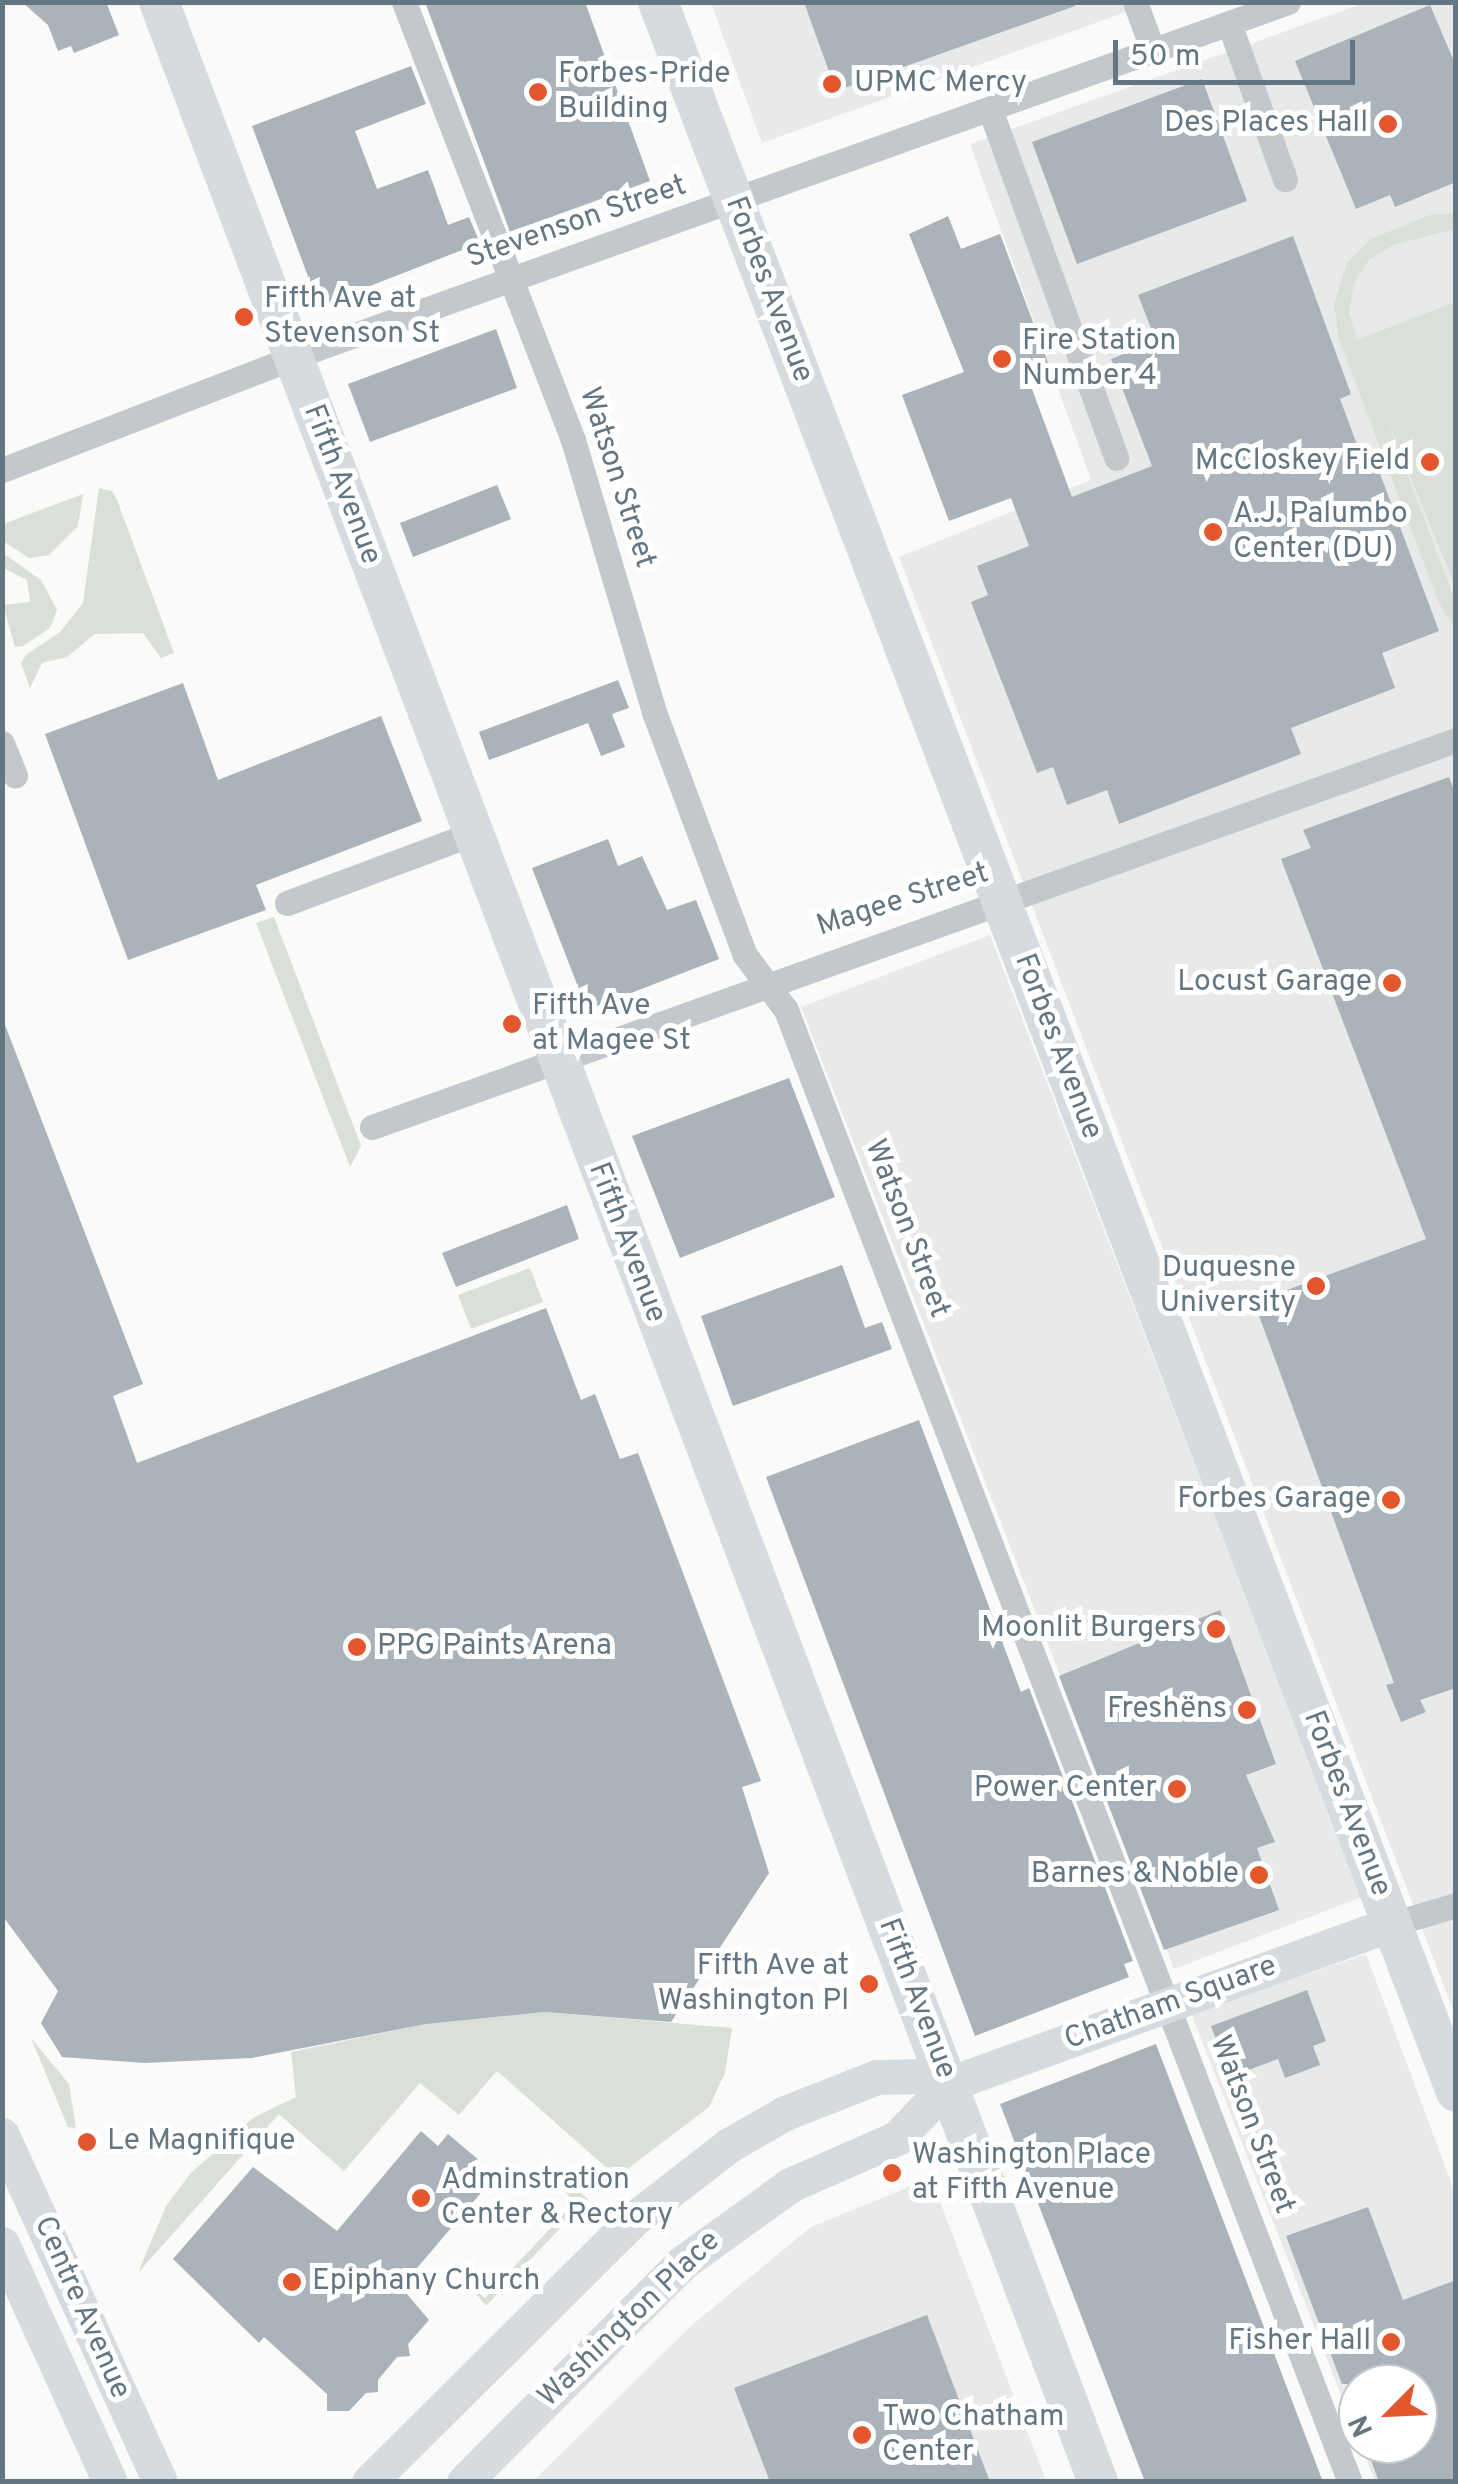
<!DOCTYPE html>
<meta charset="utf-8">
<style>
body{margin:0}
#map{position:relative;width:1458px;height:2484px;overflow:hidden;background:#fafaf8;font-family:Overpass,sans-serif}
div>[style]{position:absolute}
.built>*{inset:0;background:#e8e9e9}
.green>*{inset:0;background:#dadfd7}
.building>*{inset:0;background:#aab3b9}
.street>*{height:25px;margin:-12.5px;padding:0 12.5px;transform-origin:12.5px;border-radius:12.5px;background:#c3c8cc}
.secondary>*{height:35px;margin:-17.5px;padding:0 17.5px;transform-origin:17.5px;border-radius:17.5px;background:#d6dbdf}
.primary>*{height:40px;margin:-20px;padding:0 20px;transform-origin:20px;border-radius:20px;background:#d6dbdf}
.dots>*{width:28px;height:28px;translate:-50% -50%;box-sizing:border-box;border:5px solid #fff;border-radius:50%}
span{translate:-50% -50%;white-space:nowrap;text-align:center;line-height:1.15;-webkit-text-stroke:10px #fff;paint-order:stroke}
.poi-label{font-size:30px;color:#657683}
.left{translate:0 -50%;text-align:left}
.right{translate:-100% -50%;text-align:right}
.street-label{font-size:30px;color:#657683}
.frame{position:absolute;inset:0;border:5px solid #657683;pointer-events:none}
.north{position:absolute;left:1338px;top:2364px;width:100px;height:100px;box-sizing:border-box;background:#fff;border:2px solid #c1c8cd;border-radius:50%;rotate:246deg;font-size:28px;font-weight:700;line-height:40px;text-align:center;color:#657683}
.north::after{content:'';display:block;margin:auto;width:35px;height:45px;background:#e4572e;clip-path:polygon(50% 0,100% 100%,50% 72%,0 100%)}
.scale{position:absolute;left:1113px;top:40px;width:242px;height:45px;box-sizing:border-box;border:5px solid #657683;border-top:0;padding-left:12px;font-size:30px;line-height:35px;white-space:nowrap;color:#657683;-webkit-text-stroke:8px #fff;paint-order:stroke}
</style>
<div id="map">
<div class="built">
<i style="clip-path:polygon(711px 3px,1151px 3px,762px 143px)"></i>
<i style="clip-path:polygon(1364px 3px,1455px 3px,1455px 2015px,899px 557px,1091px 480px,970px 144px)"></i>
<i style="clip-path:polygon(990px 935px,1362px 1897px,1174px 1969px,801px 1007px)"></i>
<i style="clip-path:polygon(1366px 1954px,1455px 2193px,1455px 2481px,1375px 2481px,1360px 2444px,1418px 2444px,1418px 2384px,1358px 2384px,1358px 2438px,1191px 2013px)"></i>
<i style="clip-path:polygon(931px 2178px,1046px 2481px,532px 2482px,692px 2325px,811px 2227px)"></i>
</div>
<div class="green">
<i style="clip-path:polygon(1455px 213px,1455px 229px,1393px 245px,1368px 261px,1354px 284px,1349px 312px,1357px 340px,1455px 302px,1455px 586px,1383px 409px,1455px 601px,1455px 629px,1439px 603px,1339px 339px,1334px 304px,1347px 263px,1371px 239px,1430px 215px)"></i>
<i style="clip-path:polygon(99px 488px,112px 491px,117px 500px,174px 653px,161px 658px,143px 633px,95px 634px,67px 657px,42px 663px,30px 688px,21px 663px,26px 655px,60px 632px,83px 603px)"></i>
<i style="clip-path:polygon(83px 494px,78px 526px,49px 555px,29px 558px,3px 541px,3px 524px)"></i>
<i style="clip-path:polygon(3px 553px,41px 580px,57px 610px,50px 628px,23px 646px,15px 647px,3px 605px,30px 602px,27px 580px,3px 568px)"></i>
<i style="clip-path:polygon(274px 917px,361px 1146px,350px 1167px,256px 923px)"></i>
<i style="clip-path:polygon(530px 1268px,543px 1302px,471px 1329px,458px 1295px)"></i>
<i style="clip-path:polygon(545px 2012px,732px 2028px,725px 2073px,709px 2107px,617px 2177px,497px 2071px,459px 2115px,420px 2083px,344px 2171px,279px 2114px,138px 2273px,166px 2206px,190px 2174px,253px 2118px,296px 2097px,291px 2052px,426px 2024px)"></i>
<i style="clip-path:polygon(31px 2038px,69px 2084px,76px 2128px,68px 2127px)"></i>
<i style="clip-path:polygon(559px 2174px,588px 2199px,486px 2306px,467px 2282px,485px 2298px,575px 2202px,556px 2183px)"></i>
</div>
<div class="building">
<i style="clip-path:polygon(22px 2px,106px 2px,119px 35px,74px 53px,71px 46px,58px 51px,48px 25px)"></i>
<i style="clip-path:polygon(425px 2px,585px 2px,650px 181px,510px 232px)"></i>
<i style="clip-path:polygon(804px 2px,1074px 2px,1075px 6px,836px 91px)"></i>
<i style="clip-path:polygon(1430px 5px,1456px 66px,1456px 182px,1395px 207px,1390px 195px,1356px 209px,1295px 61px)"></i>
<i style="clip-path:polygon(411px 66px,426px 104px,355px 131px,377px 189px,428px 170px,448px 225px,469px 217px,480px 243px,319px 306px,252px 126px)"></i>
<i style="clip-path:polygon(1202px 79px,1247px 201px,1077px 264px,1032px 142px)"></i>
<i style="clip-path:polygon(948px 216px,961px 249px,1000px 234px,1052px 373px,1029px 381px,1072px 497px,1152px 466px,1111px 359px,1156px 341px,1138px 295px,1293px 236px,1351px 394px,1340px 399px,1362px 458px,1373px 455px,1439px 631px,1382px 653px,1395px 688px,1291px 728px,1301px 754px,1119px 824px,1107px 790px,1067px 805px,1053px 767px,1037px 773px,971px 602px,988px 595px,977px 566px,1029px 546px,1011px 498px,949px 521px,902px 395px,964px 372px,909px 234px)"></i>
<i style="clip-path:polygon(496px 329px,517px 388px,370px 442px,348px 384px)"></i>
<i style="clip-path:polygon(497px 485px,511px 519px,413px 557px,400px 523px)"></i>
<i style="clip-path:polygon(618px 680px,629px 708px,612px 714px,625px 747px,601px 756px,588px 723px,489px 760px,479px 732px)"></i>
<i style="clip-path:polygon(183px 683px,218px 780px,381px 716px,422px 821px,256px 885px,266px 910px,128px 960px,45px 734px)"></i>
<i style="clip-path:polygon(1449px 777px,1456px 795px,1456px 1688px,1420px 1700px,1426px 1712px,1401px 1722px,1386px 1685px,1394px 1683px,1254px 1302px,1426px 1239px,1281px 859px,1311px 848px,1303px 830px)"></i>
<i style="clip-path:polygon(608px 839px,618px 866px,642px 856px,667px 910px,696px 900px,719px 959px,587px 1010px,532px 868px)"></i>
<i style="clip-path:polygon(2px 1017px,143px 1384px,113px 1396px,137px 1463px,546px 1308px,581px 1400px,595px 1394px,620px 1459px,638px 1453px,761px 1781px,742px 1787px,769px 1873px,671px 2022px,545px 2012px,426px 2024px,252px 2058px,144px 2063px,62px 2057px,41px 2023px,58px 1991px,2px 1915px)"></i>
<i style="clip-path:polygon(789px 1078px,835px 1197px,680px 1258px,632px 1136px)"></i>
<i style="clip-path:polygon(567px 1205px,579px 1239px,456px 1287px,442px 1253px)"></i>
<i style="clip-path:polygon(842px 1265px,865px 1328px,882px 1322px,892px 1349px,733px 1406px,701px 1316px)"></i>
<i style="clip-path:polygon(919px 1420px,1021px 1692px,1029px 1688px,1133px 1961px,1124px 1964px,1129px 1977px,975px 2036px,766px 1477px)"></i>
<i style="clip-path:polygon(1220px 1610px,1276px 1764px,1246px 1775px,1275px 1842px,1257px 1848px,1279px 1910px,1164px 1950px,1059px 1676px)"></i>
<i style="clip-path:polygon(1307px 1990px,1326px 2041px,1313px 2046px,1320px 2065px,1285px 2078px,1278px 2059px,1230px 2077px,1211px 2026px)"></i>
<i style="clip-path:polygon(1156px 2044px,1323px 2482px,1145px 2482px,1000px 2104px)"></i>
<i style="clip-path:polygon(421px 2131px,438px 2146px,448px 2134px,480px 2161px,469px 2175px,485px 2188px,401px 2287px,429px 2320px,408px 2344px,410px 2356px,397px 2357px,378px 2380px,378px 2392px,366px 2393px,349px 2411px,327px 2411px,327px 2394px,264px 2337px,259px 2343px,173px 2259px,253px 2167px,337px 2231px)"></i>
<i style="clip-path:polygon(1368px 2207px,1403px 2300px,1456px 2280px,1456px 2482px,1379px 2482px,1365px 2444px,1418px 2444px,1418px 2384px,1342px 2384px,1286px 2236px)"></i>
<i style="clip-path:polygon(927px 2315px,990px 2482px,770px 2482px,734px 2388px)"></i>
</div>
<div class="street">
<i style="left:404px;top:2px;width:469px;rotate:68.9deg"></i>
<i style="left:573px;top:440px;width:284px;rotate:73.4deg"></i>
<i style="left:654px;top:712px;width:259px;rotate:69.5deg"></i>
<i style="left:745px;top:955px;width:69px;rotate:53.3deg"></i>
<i style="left:786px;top:1010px;width:1576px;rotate:69.04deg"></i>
<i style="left:1135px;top:2px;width:52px;rotate:69.8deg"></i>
<i style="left:1229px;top:23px;width:166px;rotate:70.3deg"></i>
<i style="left:990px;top:109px;width:371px;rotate:70.1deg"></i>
<i style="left:2px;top:470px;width:339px;rotate:-21.1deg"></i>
<i style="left:318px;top:348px;width:1030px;rotate:-19.63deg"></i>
<i style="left:2px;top:743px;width:35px;rotate:68deg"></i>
<i style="left:287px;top:903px;width:197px;rotate:-20.5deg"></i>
<i style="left:372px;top:1127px;width:1151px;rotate:-19.65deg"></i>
<i style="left:1392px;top:1924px;width:67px;rotate:-16.5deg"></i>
</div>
<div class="secondary">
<i style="left:949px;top:2084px;width:471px;rotate:-19.9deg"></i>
<i style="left:2px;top:2135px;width:381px;rotate:65.5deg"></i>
<i style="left:2px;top:2244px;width:261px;rotate:65.6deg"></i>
<i style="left:369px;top:2482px;width:375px;rotate:-44.8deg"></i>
<i style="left:635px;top:2218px;width:119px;rotate:-37.8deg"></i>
<i style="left:729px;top:2145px;width:64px;rotate:-29.7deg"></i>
<i style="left:785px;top:2113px;width:99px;rotate:-21.4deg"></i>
<i style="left:877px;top:2077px;width:45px;rotate:-1.3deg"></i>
<i style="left:922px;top:2076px;width:28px;rotate:17deg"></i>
<i style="left:464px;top:2482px;width:309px;rotate:-45.1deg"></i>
<i style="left:682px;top:2263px;width:133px;rotate:-35.8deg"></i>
<i style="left:790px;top:2185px;width:117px;rotate:-23.7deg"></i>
<i style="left:897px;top:2138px;width:75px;rotate:-46.1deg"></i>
</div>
<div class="primary">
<i style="left:159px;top:2px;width:2652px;rotate:69.26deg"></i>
<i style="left:658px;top:2px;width:2237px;rotate:69.1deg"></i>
</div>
<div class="dots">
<i style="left:832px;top:84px;background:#e4572e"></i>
<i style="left:538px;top:92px;background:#e4572e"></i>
<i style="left:1388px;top:124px;background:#e4572e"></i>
<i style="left:244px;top:317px;background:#e4572e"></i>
<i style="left:1002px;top:359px;background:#e4572e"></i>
<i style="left:1430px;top:462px;background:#e4572e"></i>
<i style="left:1213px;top:532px;background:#e4572e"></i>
<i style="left:1392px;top:983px;background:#e4572e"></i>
<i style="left:512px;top:1024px;background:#e4572e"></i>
<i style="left:1316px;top:1286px;background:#e4572e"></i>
<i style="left:1391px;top:1500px;background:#e4572e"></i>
<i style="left:1216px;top:1629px;background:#e4572e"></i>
<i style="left:357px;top:1647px;background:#e4572e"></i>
<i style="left:1247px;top:1710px;background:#e4572e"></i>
<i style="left:1177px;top:1789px;background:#e4572e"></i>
<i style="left:1259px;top:1875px;background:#e4572e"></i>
<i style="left:869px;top:1984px;background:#e4572e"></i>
<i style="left:87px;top:2142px;background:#e4572e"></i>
<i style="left:892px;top:2173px;background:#e4572e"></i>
<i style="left:421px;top:2198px;background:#e4572e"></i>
<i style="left:292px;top:2282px;background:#e4572e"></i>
<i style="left:1391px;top:2342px;background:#e4572e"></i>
<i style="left:862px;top:2435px;background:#e4572e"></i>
</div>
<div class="poi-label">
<span class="left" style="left:558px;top:92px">Forbes-Pride<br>Building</span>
<span class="left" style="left:854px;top:84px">UPMC Mercy</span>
<span class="right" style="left:1368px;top:124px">Des Places Hall</span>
<span class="left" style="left:264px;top:317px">Fifth Ave at<br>Stevenson St</span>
<span class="left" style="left:1022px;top:359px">Fire Station<br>Number 4</span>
<span class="right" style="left:1410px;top:462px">McCloskey Field</span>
<span class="left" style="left:1233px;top:532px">A.J. Palumbo<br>Center (DU)</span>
<span class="right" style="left:1372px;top:983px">Locust Garage</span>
<span class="left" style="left:532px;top:1024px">Fifth Ave<br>at Magee St</span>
<span class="right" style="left:1296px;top:1286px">Duquesne<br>University</span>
<span class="right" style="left:1371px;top:1500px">Forbes Garage</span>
<span class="right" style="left:1196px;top:1629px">Moonlit Burgers</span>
<span class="left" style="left:377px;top:1647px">PPG Paints Arena</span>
<span class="right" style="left:1227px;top:1710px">Freshëns</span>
<span class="right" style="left:1157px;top:1789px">Power Center</span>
<span class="right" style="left:1239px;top:1875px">Barnes &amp; Noble</span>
<span class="right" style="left:849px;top:1984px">Fifth Ave at<br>Washington Pl</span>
<span class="left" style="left:107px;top:2142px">Le Magnifique</span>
<span class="left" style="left:912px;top:2173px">Washington Place<br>at Fifth Avenue</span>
<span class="left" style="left:441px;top:2198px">Adminstration<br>Center &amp; Rectory</span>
<span class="left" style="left:312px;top:2282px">Epiphany Church</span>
<span class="right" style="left:1371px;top:2342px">Fisher Hall</span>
<span class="left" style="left:882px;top:2435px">Two Chatham<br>Center</span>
</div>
<div class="street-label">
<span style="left:577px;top:223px;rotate:-19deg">Stevenson Street</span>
<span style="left:768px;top:290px;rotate:69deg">Forbes Avenue</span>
<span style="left:616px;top:478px;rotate:72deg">Watson Street</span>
<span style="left:341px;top:485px;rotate:69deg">Fifth Avenue</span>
<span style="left:903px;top:901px;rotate:-18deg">Magee Street</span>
<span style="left:1057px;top:1047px;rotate:69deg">Forbes Avenue</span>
<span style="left:906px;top:1229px;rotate:69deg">Watson Street</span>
<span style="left:626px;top:1243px;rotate:69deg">Fifth Avenue</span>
<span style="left:1346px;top:1804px;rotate:69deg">Forbes Avenue</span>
<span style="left:916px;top:1999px;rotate:69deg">Fifth Avenue</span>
<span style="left:1171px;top:2004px;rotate:-20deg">Chatham Square</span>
<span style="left:1251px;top:2125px;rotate:69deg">Watson Street</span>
<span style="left:81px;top:2308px;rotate:66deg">Centre Avenue</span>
<span style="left:630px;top:2320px;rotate:-44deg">Washington Place</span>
</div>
<div class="frame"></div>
<div class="north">N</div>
<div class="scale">50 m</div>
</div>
